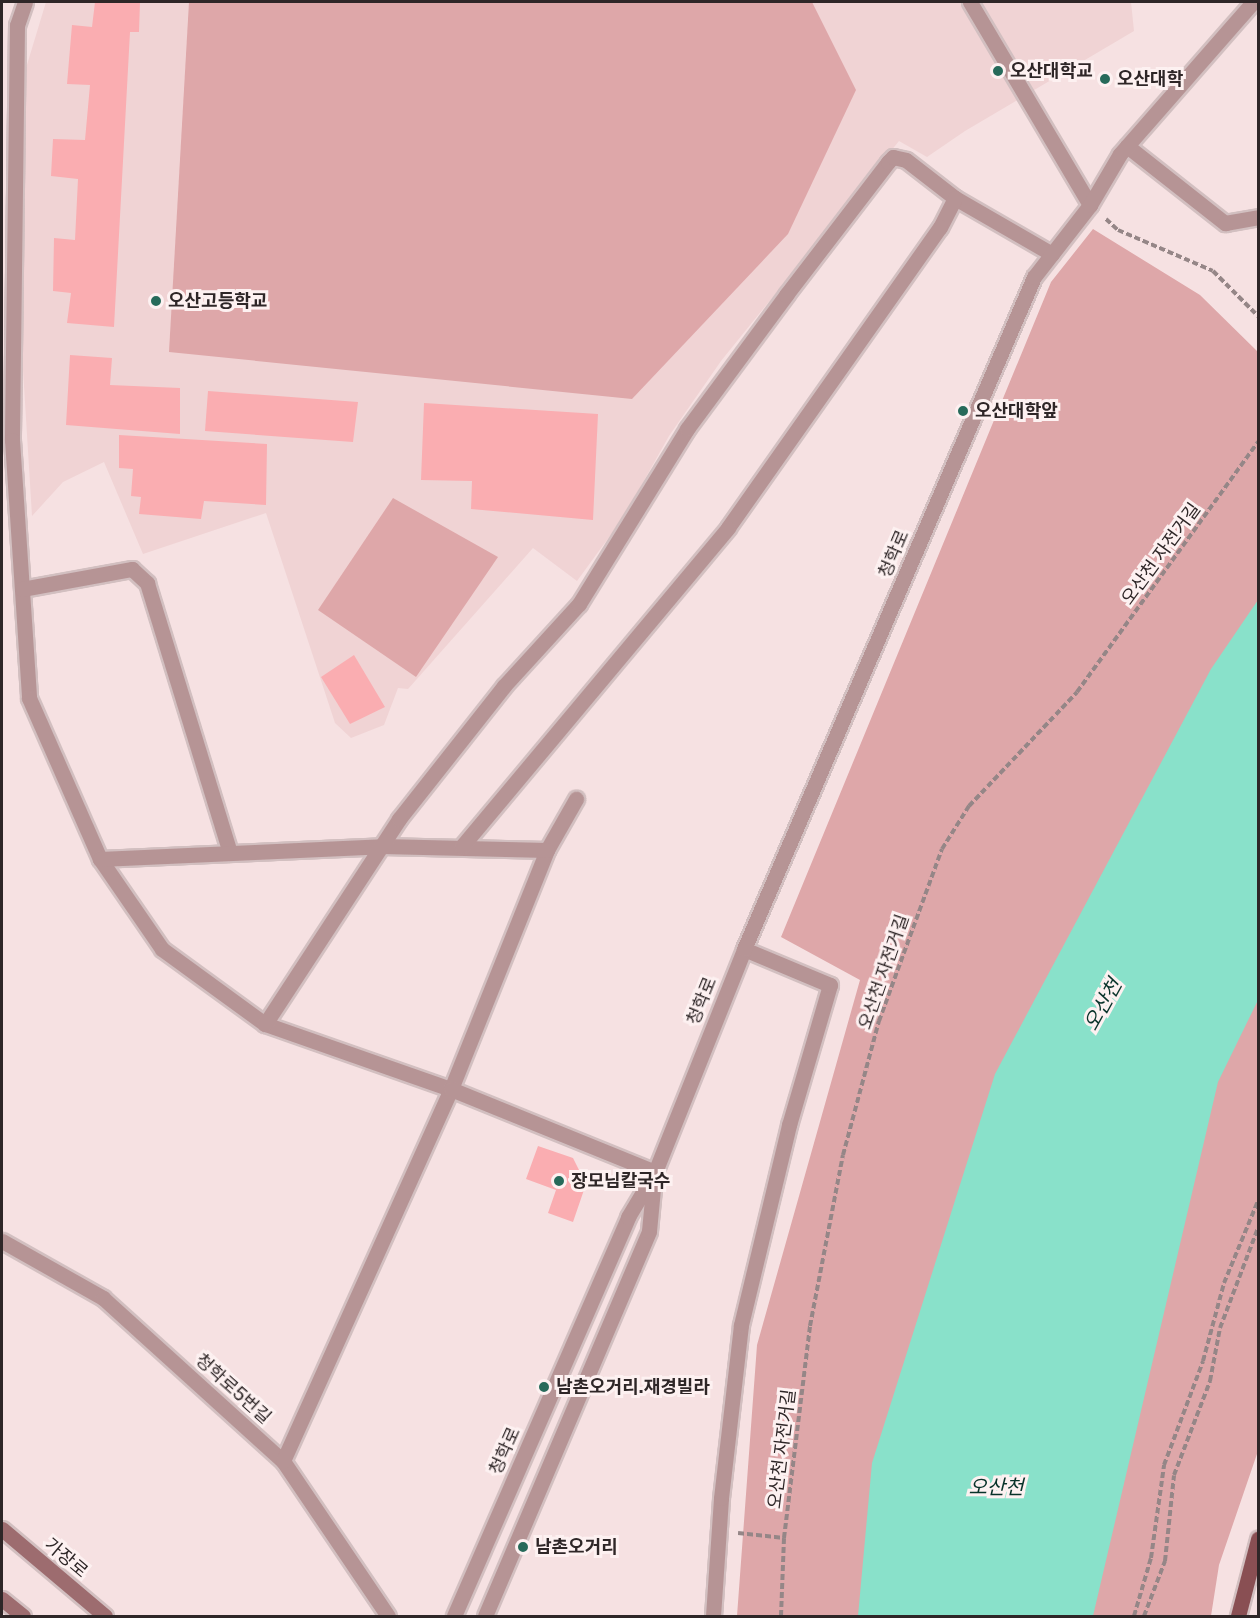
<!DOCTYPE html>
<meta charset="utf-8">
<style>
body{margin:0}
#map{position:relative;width:1260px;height:1618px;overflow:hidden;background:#f6e1e2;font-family:"Public Sans","Noto Sans KR",sans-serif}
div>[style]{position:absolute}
.built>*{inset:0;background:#f0d3d4}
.green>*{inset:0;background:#dea7a9}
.water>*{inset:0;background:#89e1ca}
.building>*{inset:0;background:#faadb1}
.path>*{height:4px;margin-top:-2px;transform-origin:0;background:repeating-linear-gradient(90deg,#958687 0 6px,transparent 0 9px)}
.roads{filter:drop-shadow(2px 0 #d2bfc0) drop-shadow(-2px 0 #d2bfc0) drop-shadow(0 2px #d2bfc0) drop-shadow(0 -2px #d2bfc0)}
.service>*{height:15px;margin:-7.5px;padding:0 7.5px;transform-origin:7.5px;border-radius:7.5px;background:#b69495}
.minor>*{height:15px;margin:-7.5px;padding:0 7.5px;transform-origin:7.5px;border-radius:7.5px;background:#b69495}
.tertiary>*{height:15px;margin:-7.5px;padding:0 7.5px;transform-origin:7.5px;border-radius:7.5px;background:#b69495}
.secondary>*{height:15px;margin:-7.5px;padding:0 7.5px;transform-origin:7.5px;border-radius:7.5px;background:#9d6c6f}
.primary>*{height:15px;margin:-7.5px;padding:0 7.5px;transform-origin:7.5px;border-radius:7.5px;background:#894f53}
.dots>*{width:16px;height:16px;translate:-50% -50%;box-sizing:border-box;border:3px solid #fdf1f1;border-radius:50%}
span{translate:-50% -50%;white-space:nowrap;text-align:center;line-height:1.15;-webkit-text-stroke:6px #fdf1f1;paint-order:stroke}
.poi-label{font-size:18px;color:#2e2627;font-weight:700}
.left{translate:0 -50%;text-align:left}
.street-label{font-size:18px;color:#2e2627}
.water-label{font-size:20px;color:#08332a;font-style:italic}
.frame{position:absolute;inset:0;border:3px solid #2e2627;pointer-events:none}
</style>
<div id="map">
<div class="built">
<i style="clip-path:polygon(46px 2px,1131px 2px,1134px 31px,965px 131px,927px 157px,899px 141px,721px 361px,669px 436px,623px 518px,577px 581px,533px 548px,408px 689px,398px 688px,384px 725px,351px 738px,335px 723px,266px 513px,143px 554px,104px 462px,63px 482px,32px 516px,21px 337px,23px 78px)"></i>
</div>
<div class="green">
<i style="clip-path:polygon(189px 2px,812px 2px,856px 90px,788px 234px,632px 399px,169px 352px)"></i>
<i style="clip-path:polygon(1093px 229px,1200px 295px,1258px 352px,1258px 1451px,1219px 1565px,1211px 1616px,737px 1616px,757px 1345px,860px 980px,781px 937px,1051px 282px)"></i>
<i style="clip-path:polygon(393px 498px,498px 557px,416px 677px,318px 610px)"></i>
</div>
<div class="water">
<i style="clip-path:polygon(1258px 600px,1258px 1000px,1218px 1082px,1093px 1616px,858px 1616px,872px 1463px,995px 1074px,1211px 669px)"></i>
</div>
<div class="building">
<i style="clip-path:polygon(95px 2px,140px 2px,139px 32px,130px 32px,114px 327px,67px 323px,71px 293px,53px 291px,54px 238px,75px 240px,78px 179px,51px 176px,53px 139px,85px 140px,90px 85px,67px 84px,72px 25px,92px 27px)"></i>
<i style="clip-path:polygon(70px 355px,112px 358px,110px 385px,180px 388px,180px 434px,66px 425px)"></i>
<i style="clip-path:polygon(208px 391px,358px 402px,353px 442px,205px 431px)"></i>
<i style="clip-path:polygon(424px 403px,598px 414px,593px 520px,471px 509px,472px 481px,421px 480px)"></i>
<i style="clip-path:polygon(119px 435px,267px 444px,266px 505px,204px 501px,201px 519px,139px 514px,141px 497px,131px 496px,133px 469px,119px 468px)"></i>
<i style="clip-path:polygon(354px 655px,385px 707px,350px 724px,321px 677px)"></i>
<i style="clip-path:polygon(538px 1146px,573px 1158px,586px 1184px,573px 1222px,548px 1213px,556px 1190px,526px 1179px)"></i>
</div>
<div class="path">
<i style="left:1106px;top:219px;width:16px;rotate:43deg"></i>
<i style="left:1118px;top:230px;width:103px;rotate:23.3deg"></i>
<i style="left:1213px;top:271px;width:64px;rotate:45deg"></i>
<i style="left:738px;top:1533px;width:46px;rotate:6.2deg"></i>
<i style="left:781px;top:1616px;width:78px;rotate:-87.8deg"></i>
<i style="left:784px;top:1538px;width:214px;rotate:-83deg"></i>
<i style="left:810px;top:1326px;width:174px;rotate:-79.1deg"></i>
<i style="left:843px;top:1155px;width:139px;rotate:-75deg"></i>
<i style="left:879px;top:1021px;width:183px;rotate:-69.9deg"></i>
<i style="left:942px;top:849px;width:51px;rotate:-57.9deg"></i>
<i style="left:969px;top:806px;width:157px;rotate:-46.5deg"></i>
<i style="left:1077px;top:692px;width:309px;rotate:-54.1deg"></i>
<i style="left:1134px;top:1616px;width:60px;rotate:-73.7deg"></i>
<i style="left:1151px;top:1558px;width:94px;rotate:-82deg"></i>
<i style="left:1164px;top:1465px;width:111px;rotate:-69.4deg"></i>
<i style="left:1203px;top:1361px;width:81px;rotate:-74.9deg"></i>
<i style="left:1224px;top:1283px;width:89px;rotate:-67.5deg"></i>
<i style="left:1144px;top:1616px;width:59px;rotate:-69.1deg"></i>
<i style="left:1165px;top:1561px;width:86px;rotate:-84deg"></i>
<i style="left:1174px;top:1475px;width:101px;rotate:-69deg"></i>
<i style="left:1210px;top:1381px;width:54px;rotate:-79.3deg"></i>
<i style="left:1220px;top:1328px;width:107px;rotate:-69.2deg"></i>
</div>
<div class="roads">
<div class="service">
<i style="left:970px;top:2px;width:236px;rotate:59.4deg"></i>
<i style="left:1127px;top:146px;width:125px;rotate:38.2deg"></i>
<i style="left:1225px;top:223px;width:34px;rotate:-10deg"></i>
</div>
<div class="minor">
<i style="left:25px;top:2px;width:24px;rotate:109deg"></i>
<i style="left:17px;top:25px;width:415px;rotate:90.7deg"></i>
<i style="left:12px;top:440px;width:259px;rotate:86.2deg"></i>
<i style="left:29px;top:698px;width:176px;rotate:66.2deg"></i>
<i style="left:100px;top:859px;width:109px;rotate:55.4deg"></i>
<i style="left:162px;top:949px;width:127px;rotate:36.1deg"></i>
<i style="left:265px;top:1024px;width:197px;rotate:19.3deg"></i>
<i style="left:451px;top:1089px;width:258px;rotate:-68.1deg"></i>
<i style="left:547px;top:850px;width:59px;rotate:-60.4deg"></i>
<i style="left:955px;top:198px;width:112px;rotate:30deg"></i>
<i style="left:22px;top:589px;width:112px;rotate:-10.3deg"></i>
<i style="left:132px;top:569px;width:21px;rotate:43deg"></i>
<i style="left:147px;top:583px;width:282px;rotate:72.9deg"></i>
<i style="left:100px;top:859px;width:282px;rotate:-2.6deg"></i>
<i style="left:382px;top:846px;width:165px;rotate:1.4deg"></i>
<i style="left:265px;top:1024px;width:245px;rotate:-56.8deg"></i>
<i style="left:399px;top:819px;width:169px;rotate:-51.7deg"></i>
<i style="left:504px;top:686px;width:111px;rotate:-47.6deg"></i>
<i style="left:579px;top:604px;width:206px;rotate:-58.3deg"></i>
<i style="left:687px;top:429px;width:167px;rotate:-53.5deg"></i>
<i style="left:786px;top:295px;width:168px;rotate:-52.5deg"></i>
<i style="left:888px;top:162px;width:7px;rotate:-45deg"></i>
<i style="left:893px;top:157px;width:13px;rotate:13deg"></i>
<i style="left:906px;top:160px;width:62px;rotate:37.8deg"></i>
<i style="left:955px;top:198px;width:33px;rotate:117deg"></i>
<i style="left:940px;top:227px;width:368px;rotate:125.2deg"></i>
<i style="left:728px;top:528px;width:415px;rotate:129.9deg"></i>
<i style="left:2px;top:1241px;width:116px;rotate:29.4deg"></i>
<i style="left:103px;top:1298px;width:243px;rotate:42.2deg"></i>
<i style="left:283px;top:1461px;width:187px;rotate:55.9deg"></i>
<i style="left:283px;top:1461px;width:408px;rotate:-65.7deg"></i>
<i style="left:451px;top:1089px;width:220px;rotate:22.1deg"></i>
<i style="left:713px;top:1616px;width:118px;rotate:-86.1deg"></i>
<i style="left:721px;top:1498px;width:174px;rotate:-83.4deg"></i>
<i style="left:741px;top:1325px;width:206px;rotate:-76.5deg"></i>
<i style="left:789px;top:1125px;width:146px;rotate:-73.7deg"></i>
<i style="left:830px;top:985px;width:93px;rotate:-157.3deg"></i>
</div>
<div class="tertiary">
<i style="left:454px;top:1616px;width:435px;rotate:-66.4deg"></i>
<i style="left:628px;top:1217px;width:52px;rotate:-59deg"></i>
<i style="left:655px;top:1172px;width:240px;rotate:-68.2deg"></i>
<i style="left:744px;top:949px;width:732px;rotate:-66.66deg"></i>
<i style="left:1034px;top:277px;width:91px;rotate:-52.1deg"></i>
<i style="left:1090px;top:205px;width:59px;rotate:-59.5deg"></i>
<i style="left:1120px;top:154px;width:202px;rotate:-48.8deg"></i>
<i style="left:485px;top:1616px;width:418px;rotate:-66.9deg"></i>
<i style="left:649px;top:1231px;width:53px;rotate:-84.6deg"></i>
</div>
<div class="secondary">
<i style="left:2px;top:1529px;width:135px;rotate:40.2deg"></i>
<i style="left:2px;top:1599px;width:27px;rotate:39deg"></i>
</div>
<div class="primary">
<i style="left:1238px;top:1616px;width:80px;rotate:-75.4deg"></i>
</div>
</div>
<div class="dots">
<i style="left:998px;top:71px;background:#276a5a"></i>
<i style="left:1105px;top:79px;background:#276a5a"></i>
<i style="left:156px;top:301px;background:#276a5a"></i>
<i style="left:963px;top:411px;background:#276a5a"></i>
<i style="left:559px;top:1181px;background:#276a5a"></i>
<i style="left:544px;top:1387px;background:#276a5a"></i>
<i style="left:523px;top:1547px;background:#276a5a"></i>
</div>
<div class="poi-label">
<span class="left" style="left:1010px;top:71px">오산대학교</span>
<span class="left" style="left:1117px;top:79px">오산대학</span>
<span class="left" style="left:168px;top:301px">오산고등학교</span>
<span class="left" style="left:975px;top:411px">오산대학앞</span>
<span class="left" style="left:571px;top:1181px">장모님칼국수</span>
<span class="left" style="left:556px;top:1387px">남촌오거리.재경빌라</span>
<span class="left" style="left:535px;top:1547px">남촌오거리</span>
</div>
<div class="street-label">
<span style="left:894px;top:554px;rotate:-67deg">청학로</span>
<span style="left:1161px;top:554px;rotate:-54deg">오산천 자전거길</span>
<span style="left:884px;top:972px;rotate:-71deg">오산천 자전거길</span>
<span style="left:702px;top:1001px;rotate:-68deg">청학로</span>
<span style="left:233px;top:1389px;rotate:42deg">청학로5번길</span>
<span style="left:782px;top:1449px;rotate:-83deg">오산천 자전거길</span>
<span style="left:505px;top:1451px;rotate:-66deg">청학로</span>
<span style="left:66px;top:1558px;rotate:40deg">가장로</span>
</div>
<div class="water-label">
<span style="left:1103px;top:1005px;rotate:-61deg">오산천</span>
<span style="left:996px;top:1487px">오산천</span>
</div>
<div class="frame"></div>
</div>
